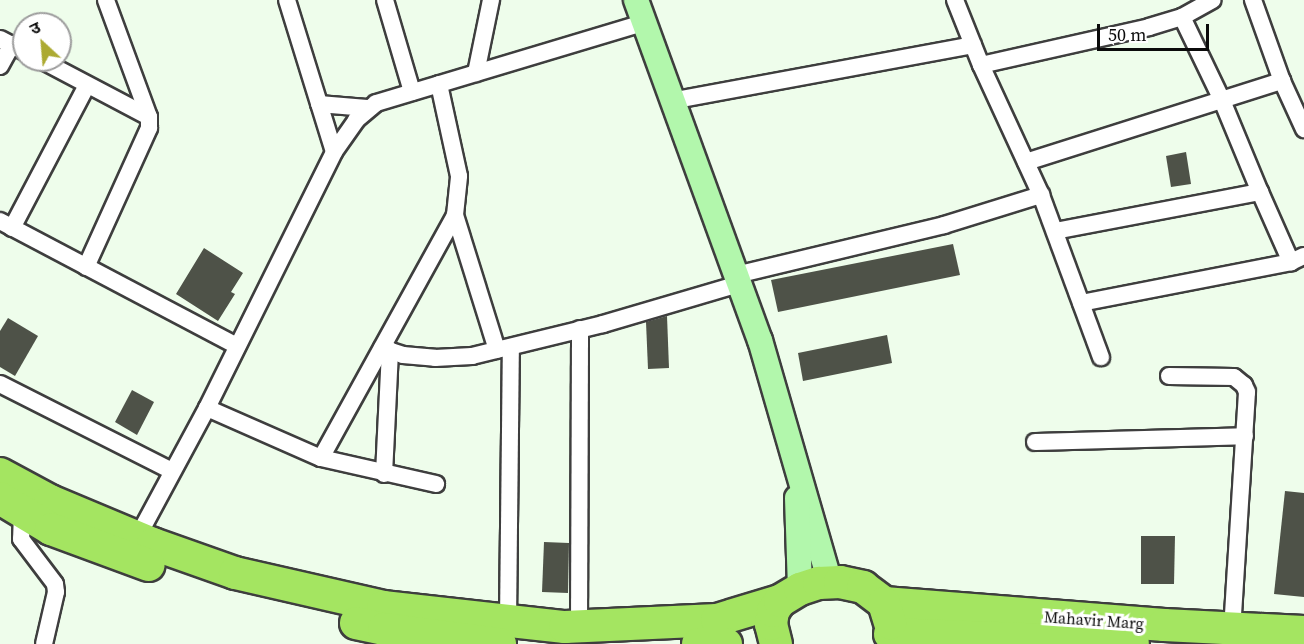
<!DOCTYPE html>
<meta charset="utf-8">
<style>
body{margin:0}
#map{position:relative;width:1304px;height:644px;overflow:hidden;background:#eefdeb;font-family:"Source Serif 4","Noto Sans Devanagari",serif}
div>[style]{position:absolute}
.building>*{inset:0;background:#4e5248}
.roads{filter:drop-shadow(2px 0 #3e3e3e) drop-shadow(-2px 0 #3e3e3e) drop-shadow(0 2px #3e3e3e) drop-shadow(0 -2px #3e3e3e)}
.street>*{height:16px;margin:-8px;padding:0 8px;transform-origin:8px;border-radius:8px;background:#fff}
.secondary>*{height:24px;margin:-12px;padding:0 12px;transform-origin:12px;border-radius:12px;background:#b2f7ac}
.highway>*{height:32px;margin:-16px;padding:0 16px;transform-origin:16px;border-radius:16px;background:#a4e561}
span{translate:-50% -50%;white-space:nowrap;text-align:center;line-height:1.15;-webkit-text-stroke:6px #fff;paint-order:stroke}
.street-label{font-size:16px;color:#0b0b0b}
.north{position:absolute;left:12px;top:12px;width:60px;height:60px;box-sizing:border-box;background:#fff;border:2px solid #9d9d9d;border-radius:50%;rotate:334deg;font-size:16px;font-weight:700;line-height:24px;text-align:center;color:#0b0b0b}
.north::after{content:'';display:block;margin:auto;width:21px;height:27px;background:#acaa32;clip-path:polygon(50% 0,100% 100%,50% 72%,0 100%)}
.scale{position:absolute;left:1097px;top:24px;width:112px;height:27px;box-sizing:border-box;border:3px solid #0b0b0b;border-top:0;padding-left:8px;font-size:18px;line-height:21px;white-space:nowrap;color:#0b0b0b;-webkit-text-stroke:4px #fff;paint-order:stroke}
</style>
<div id="map">
<div class="building">
<i style="clip-path:polygon(1186px 152px,1191px 184px,1171px 187px,1166px 156px)"></i>
<i style="clip-path:polygon(953px 244px,960px 275px,778px 312px,771px 280px)"></i>
<i style="clip-path:polygon(204px 248px,243px 273px,231px 292px,235px 294px,218px 321px,176px 294px)"></i>
<i style="clip-path:polygon(667px 316px,669px 368px,648px 369px,646px 322px)"></i>
<i style="clip-path:polygon(8px 318px,38px 336px,15px 376px,0 367px,0 331px)"></i>
<i style="clip-path:polygon(887px 335px,892px 363px,803px 381px,798px 353px)"></i>
<i style="clip-path:polygon(132px 390px,154px 402px,137px 435px,115px 422px)"></i>
<i style="clip-path:polygon(1285px 491px,1304px 493px,1304px 597px,1274px 594px)"></i>
<i style="clip-path:polygon(1141px 536px,1175px 536px,1174px 584px,1141px 584px)"></i>
<i style="clip-path:polygon(544px 542px,569px 543px,568px 593px,542px 592px)"></i>
</div>
<div class="roads">
<div class="street">
<i style="left:287px;top:0;width:159px;rotate:72.8deg"></i>
<i style="left:385px;top:0;width:96px;rotate:73.6deg"></i>
<i style="left:955px;top:0;width:70px;rotate:68.2deg"></i>
<i style="left:981px;top:65px;width:143px;rotate:65.2deg"></i>
<i style="left:1041px;top:195px;width:173px;rotate:69.7deg"></i>
<i style="left:1253px;top:0;width:86px;rotate:70.3deg"></i>
<i style="left:1282px;top:81px;width:53px;rotate:65.4deg"></i>
<i style="left:1182px;top:17px;width:90px;rotate:64.3deg"></i>
<i style="left:1221px;top:98px;width:102px;rotate:67.5deg"></i>
<i style="left:0;top:39px;width:27px;rotate:27deg"></i>
<i style="left:41px;top:60px;width:122px;rotate:27.8deg"></i>
<i style="left:981px;top:65px;width:172px;rotate:-12.7deg"></i>
<i style="left:1149px;top:27px;width:34px;rotate:-17deg"></i>
<i style="left:1182px;top:17px;width:35px;rotate:-29deg"></i>
<i style="left:0;top:66px;width:25px;rotate:-61deg"></i>
<i style="left:476px;top:73px;width:75px;rotate:-78.4deg"></i>
<i style="left:671px;top:101px;width:307px;rotate:-10.5deg"></i>
<i style="left:319px;top:104px;width:48px;rotate:4.8deg"></i>
<i style="left:1026px;top:162px;width:269px;rotate:-17.6deg"></i>
<i style="left:455px;top:215px;width:141px;rotate:72.7deg"></i>
<i style="left:0;top:221px;width:268px;rotate:27.8deg"></i>
<i style="left:12px;top:228px;width:161px;rotate:-62.3deg"></i>
<i style="left:1055px;top:231px;width:209px;rotate:-10.8deg"></i>
<i style="left:1260px;top:192px;width:77px;rotate:66.1deg"></i>
<i style="left:1291px;top:262px;width:14px;rotate:-25deg"></i>
<i style="left:86px;top:267px;width:153px;rotate:-65.6deg"></i>
<i style="left:149px;top:128px;width:11px;rotate:-90deg"></i>
<i style="left:149px;top:117px;width:125px;rotate:-110.2deg"></i>
<i style="left:736px;top:275px;width:214px;rotate:-13.5deg"></i>
<i style="left:944px;top:225px;width:102px;rotate:-17.2deg"></i>
<i style="left:1081px;top:303px;width:214px;rotate:-11deg"></i>
<i style="left:382px;top:348px;width:22px;rotate:18deg"></i>
<i style="left:403px;top:355px;width:32px;rotate:5deg"></i>
<i style="left:435px;top:358px;width:37px;rotate:-3deg"></i>
<i style="left:472px;top:356px;width:135px;rotate:-13.7deg"></i>
<i style="left:603px;top:324px;width:142px;rotate:-16.4deg"></i>
<i style="left:1169px;top:376px;width:65px;rotate:0.9deg"></i>
<i style="left:1234px;top:377px;width:13px;rotate:39deg"></i>
<i style="left:1244px;top:385px;width:8px;rotate:67deg"></i>
<i style="left:1247px;top:392px;width:237px;rotate:93.6deg"></i>
<i style="left:0;top:384px;width:193px;rotate:26.8deg"></i>
<i style="left:207px;top:408px;width:124px;rotate:23.7deg"></i>
<i style="left:321px;top:458px;width:118px;rotate:12.7deg"></i>
<i style="left:1035px;top:442px;width:210px;rotate:-1.6deg"></i>
<i style="left:321px;top:458px;width:277px;rotate:-61.1deg"></i>
<i style="left:455px;top:215px;width:39px;rotate:-84deg"></i>
<i style="left:459px;top:176px;width:94px;rotate:-102.3deg"></i>
<i style="left:384px;top:474px;width:124px;rotate:-87.2deg"></i>
<i style="left:22px;top:513px;width:26px;rotate:92deg"></i>
<i style="left:21px;top:539px;width:56px;rotate:52.9deg"></i>
<i style="left:55px;top:584px;width:8px;rotate:83deg"></i>
<i style="left:56px;top:592px;width:53px;rotate:103deg"></i>
<i style="left:137px;top:538px;width:148px;rotate:-61.7deg"></i>
<i style="left:207px;top:408px;width:286px;rotate:-63.6deg"></i>
<i style="left:334px;top:152px;width:39px;rotate:-55deg"></i>
<i style="left:356px;top:120px;width:26px;rotate:-40deg"></i>
<i style="left:376px;top:103px;width:278px;rotate:-16.7deg"></i>
<i style="left:508px;top:622px;width:274px;rotate:-89.4deg"></i>
<i style="left:579px;top:626px;width:297px;rotate:-89.8deg"></i>
</div>
<div class="secondary">
<i style="left:636px;top:0;width:362px;rotate:70deg"></i>
<i style="left:760px;top:340px;width:252px;rotate:73.9deg"></i>
<i style="left:797px;top:498px;width:91px;rotate:88.1deg"></i>
</div>
<div class="highway">
<i style="left:0;top:474px;width:57px;rotate:28.4deg"></i>
<i style="left:50px;top:501px;width:112px;rotate:22.7deg"></i>
<i style="left:153px;top:544px;width:87px;rotate:19.5deg"></i>
<i style="left:235px;top:573px;width:152px;rotate:12.9deg"></i>
<i style="left:383px;top:607px;width:183px;rotate:6.3deg"></i>
<i style="left:565px;top:627px;width:152px;rotate:-2.6deg"></i>
<i style="left:717px;top:620px;width:66px;rotate:-16.8deg"></i>
<i style="left:0;top:498px;width:60px;rotate:31.3deg"></i>
<i style="left:51px;top:529px;width:104px;rotate:20.2deg"></i>
<i style="left:884px;top:603px;width:281px;rotate:4.5deg"></i>
<i style="left:1164px;top:625px;width:140px;rotate:2.9deg"></i>
<i style="left:356px;top:623px;width:29px;rotate:12deg"></i>
<i style="left:384px;top:629px;width:117px;rotate:7.4deg"></i>
<i style="left:890px;top:634px;width:243px;rotate:2.1deg"></i>
<i style="left:698px;top:644px;width:28px"></i>
<i style="left:776px;top:644px;width:21px;rotate:-104deg"></i>
<i style="left:771px;top:624px;width:13px;rotate:-81deg"></i>
<i style="left:773px;top:611px;width:12px;rotate:-55deg"></i>
<i style="left:780px;top:601px;width:23px;rotate:-31deg"></i>
<i style="left:800px;top:589px;width:20px;rotate:-18deg"></i>
<i style="left:819px;top:583px;width:21px;rotate:-3deg"></i>
<i style="left:840px;top:582px;width:24px;rotate:12deg"></i>
<i style="left:863px;top:587px;width:26px;rotate:37deg"></i>
<i style="left:884px;top:603px;width:21px;rotate:73deg"></i>
</div>
</div>
<div class="street-label">
<span style="left:1094px;top:620px;rotate:4deg">Mahavir Marg</span>
</div>
<div class="north">उ</div>
<div class="scale">50 m</div>
</div>
